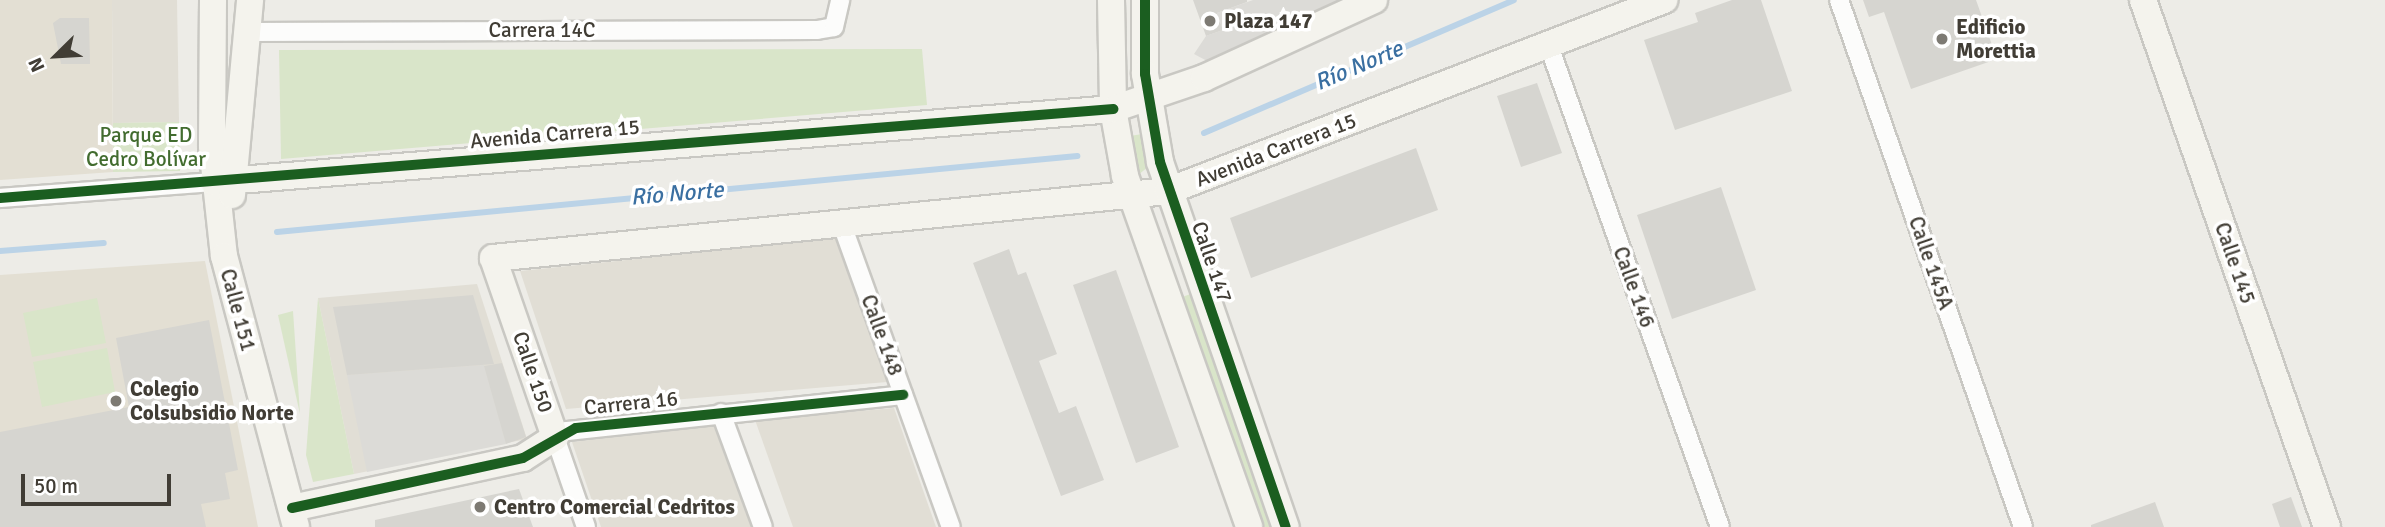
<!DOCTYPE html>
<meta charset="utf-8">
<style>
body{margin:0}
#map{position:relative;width:2385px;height:527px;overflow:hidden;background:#edece7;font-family:Signika,sans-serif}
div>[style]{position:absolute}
.residential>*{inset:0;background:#e1ded5}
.education>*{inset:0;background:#e3dfd3}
.green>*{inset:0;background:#d9e5c9}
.parking>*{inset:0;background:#dcdbd7}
.stream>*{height:6px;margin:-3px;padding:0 3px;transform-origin:3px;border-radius:3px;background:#bbd3e7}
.building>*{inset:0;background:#d6d5d0}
.roads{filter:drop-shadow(2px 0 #c9c8c3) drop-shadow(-2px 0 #c9c8c3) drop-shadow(0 2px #c9c8c3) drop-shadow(0 -2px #c9c8c3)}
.street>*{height:18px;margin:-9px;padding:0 9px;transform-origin:9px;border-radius:9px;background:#fcfcfb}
.secondary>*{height:26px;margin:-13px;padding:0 13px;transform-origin:13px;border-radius:13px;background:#f4f3ed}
.cycleway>*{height:10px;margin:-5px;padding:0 5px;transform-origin:5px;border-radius:5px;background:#1b5e20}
.dots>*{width:19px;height:19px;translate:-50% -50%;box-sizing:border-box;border:4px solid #fff;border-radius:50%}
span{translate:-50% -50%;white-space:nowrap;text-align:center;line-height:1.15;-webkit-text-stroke:7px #fff;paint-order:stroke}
.poi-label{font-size:21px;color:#413d35;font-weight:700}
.left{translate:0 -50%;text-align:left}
.street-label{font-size:21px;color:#413d35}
.park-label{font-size:21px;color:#426c2f}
.water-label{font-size:23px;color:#3a6fa1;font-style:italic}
.north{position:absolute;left:21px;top:21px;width:70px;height:70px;-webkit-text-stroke:5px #fff;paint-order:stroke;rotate:246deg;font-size:19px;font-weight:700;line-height:28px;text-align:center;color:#413d35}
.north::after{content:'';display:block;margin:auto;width:24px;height:32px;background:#413d35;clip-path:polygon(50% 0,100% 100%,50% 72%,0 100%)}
.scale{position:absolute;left:21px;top:474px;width:150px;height:32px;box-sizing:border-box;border:4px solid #413d35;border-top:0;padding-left:9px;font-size:21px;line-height:24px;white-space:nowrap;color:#413d35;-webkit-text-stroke:5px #fff;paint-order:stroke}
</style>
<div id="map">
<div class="residential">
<i style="clip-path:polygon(112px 0,177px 0,179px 122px,113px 123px)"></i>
<i style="clip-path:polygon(839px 238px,887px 382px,566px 409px,520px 271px)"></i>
<i style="clip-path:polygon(477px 284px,527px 439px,354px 474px,318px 298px)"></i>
<i style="clip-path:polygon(894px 408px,936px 527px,793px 527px,755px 420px)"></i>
<i style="clip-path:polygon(722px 425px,758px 527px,601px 527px,572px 442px)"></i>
</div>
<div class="education">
<i style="clip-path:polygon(0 0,112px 0,113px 172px,0 180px)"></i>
<i style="clip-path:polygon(205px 261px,258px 527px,0 527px,0 275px)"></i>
</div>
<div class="green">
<i style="clip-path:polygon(922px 49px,927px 105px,281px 159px,279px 50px)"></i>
<i style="clip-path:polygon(179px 122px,180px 171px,113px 172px,113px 123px)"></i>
<i style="clip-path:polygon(1148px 133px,1148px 167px,1138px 175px,1130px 136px)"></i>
<i style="clip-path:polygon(1193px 293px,1279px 527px,1260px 527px,1177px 299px)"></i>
<i style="clip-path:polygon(97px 298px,106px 343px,32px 357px,23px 313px)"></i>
<i style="clip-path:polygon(318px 298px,354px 474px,313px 482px,306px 455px)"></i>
<i style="clip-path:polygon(293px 311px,300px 414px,278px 315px)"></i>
<i style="clip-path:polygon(107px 348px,115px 392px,42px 407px,33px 362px)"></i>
</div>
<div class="parking">
<i style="clip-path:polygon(1253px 0,1346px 0,1209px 62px,1194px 54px,1206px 36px,1223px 30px,1217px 13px)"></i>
<i style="clip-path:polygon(484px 365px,506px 444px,367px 472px,347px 375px)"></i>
</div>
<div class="stream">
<i style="left:1204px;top:133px;width:337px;rotate:-23.2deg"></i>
<i style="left:277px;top:232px;width:804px;rotate:-5.43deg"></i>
<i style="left:0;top:251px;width:104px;rotate:-4.4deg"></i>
</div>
<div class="building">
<i style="clip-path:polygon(1193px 0,1247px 0,1247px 2px,1217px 13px,1223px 30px,1206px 36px)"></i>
<i style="clip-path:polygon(1732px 0,1761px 0,1792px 91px,1675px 130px,1644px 40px,1698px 22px,1695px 13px)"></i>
<i style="clip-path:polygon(1863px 0,1976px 0,1997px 59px,1911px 89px,1884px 12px,1869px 17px)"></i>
<i style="clip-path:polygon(60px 18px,89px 18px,90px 64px,61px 64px,53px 23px)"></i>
<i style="clip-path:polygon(1537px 83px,1562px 153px,1521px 167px,1497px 96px)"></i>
<i style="clip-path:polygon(1416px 148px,1438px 210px,1251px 278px,1230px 218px)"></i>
<i style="clip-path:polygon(1721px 187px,1756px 290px,1672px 319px,1637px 215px)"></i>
<i style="clip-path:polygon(1009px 249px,1018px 275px,1026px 272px,1057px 354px,1039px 361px,1059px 413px,1076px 406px,1104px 480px,1061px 496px,973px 263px)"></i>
<i style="clip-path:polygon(1116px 270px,1179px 447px,1136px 463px,1073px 285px)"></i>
<i style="clip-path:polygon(473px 295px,494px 364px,347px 375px,333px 307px)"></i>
<i style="clip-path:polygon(209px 320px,238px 470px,225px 473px,230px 499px,201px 504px,206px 527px,0 527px,0 432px,129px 407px,116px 338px)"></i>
<i style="clip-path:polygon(502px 363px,526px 437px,506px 444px,484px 366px)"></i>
<i style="clip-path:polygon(519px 489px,533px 527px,375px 527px,375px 520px)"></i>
<i style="clip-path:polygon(2291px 497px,2302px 527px,2280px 527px,2272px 504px)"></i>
<i style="clip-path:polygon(2155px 502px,2164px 527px,2091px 527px,2091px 525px)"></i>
</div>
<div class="roads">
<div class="street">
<i style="left:1839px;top:0;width:558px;rotate:70.75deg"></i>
<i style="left:249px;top:32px;width:568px;rotate:-0.2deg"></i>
<i style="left:817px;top:30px;width:17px;rotate:-10deg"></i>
<i style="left:834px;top:27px;width:28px;rotate:-77deg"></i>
<i style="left:1549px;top:46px;width:510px;rotate:70.43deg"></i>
<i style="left:0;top:198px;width:215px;rotate:-4.3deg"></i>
<i style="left:841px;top:222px;width:324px;rotate:70.2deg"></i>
<i style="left:721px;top:413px;width:121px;rotate:69.8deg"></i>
<i style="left:586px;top:527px;width:95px;rotate:-109deg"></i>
<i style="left:555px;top:437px;width:13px;rotate:-27deg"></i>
<i style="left:567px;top:431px;width:338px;rotate:-6.1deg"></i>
</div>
<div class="secondary">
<i style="left:213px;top:0;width:146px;rotate:90.4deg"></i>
<i style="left:212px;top:146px;width:111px;rotate:83.8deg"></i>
<i style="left:224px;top:256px;width:280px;rotate:75.1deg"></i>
<i style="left:1111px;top:0;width:109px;rotate:88.9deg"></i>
<i style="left:1113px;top:109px;width:68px;rotate:79.8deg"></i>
<i style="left:1125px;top:176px;width:372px;rotate:70.5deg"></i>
<i style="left:1145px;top:0;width:74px;rotate:90deg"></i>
<i style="left:1145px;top:74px;width:89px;rotate:80.3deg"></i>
<i style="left:1160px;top:162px;width:386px;rotate:71deg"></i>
<i style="left:2143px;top:0;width:558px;rotate:70.75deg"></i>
<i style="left:214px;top:182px;width:902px;rotate:-4.64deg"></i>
<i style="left:1113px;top:109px;width:96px;rotate:-18.8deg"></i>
<i style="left:1204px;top:78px;width:187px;rotate:-24.6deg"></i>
<i style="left:232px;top:195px;width:196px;rotate:-84.7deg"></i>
<i style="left:292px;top:508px;width:236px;rotate:-12.2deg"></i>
<i style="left:523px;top:458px;width:38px;rotate:-33deg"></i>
<i style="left:555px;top:437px;width:189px;rotate:-109.1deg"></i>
<i style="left:493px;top:258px;width:678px;rotate:-5.67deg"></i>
<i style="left:1168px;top:191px;width:532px;rotate:-21.06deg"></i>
</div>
</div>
<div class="cycleway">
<i style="left:1145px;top:0;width:74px;rotate:90deg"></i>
<i style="left:1145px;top:74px;width:89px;rotate:80.3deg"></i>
<i style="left:1160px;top:162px;width:386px;rotate:71deg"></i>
<i style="left:0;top:198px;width:1117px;rotate:-4.57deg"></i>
<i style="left:292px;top:508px;width:236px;rotate:-12.2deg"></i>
<i style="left:523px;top:458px;width:61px;rotate:-29.5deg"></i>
<i style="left:576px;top:428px;width:329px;rotate:-5.8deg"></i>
</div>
<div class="dots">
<i style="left:1210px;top:21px;background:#7d7a73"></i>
<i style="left:1942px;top:39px;background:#7d7a73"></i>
<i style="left:116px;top:401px;background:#7d7a73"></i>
<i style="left:480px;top:507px;background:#7d7a73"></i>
</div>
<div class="poi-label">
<span class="left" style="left:1224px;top:21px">Plaza 147</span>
<span class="left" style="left:1956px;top:39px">Edificio<br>Morettia</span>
<span class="left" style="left:130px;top:401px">Colegio<br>Colsubsidio Norte</span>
<span class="left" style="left:494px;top:507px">Centro Comercial Cedritos</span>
</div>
<div class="street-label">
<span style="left:542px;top:30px">Carrera 14C</span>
<span style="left:555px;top:134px;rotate:-5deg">Avenida Carrera 15</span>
<span style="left:1276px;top:150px;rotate:-21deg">Avenida Carrera 15</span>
<span style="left:1212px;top:262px;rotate:71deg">Calle 147</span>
<span style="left:1931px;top:263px;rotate:71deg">Calle 145A</span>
<span style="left:2235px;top:263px;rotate:71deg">Calle 145</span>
<span style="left:1634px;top:287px;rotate:70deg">Calle 146</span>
<span style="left:238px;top:310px;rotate:75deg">Calle 151</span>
<span style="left:882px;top:335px;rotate:70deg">Calle 148</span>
<span style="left:533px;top:372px;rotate:71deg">Calle 150</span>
<span style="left:631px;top:403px;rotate:-6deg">Carrera 16</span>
</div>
<div class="park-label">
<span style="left:146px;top:147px">Parque ED<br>Cedro Bolívar</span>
</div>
<div class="water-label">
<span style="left:1359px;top:66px;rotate:-23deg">Río Norte</span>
<span style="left:677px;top:194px;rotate:-5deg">Río Norte</span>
</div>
<div class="north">N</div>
<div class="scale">50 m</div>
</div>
